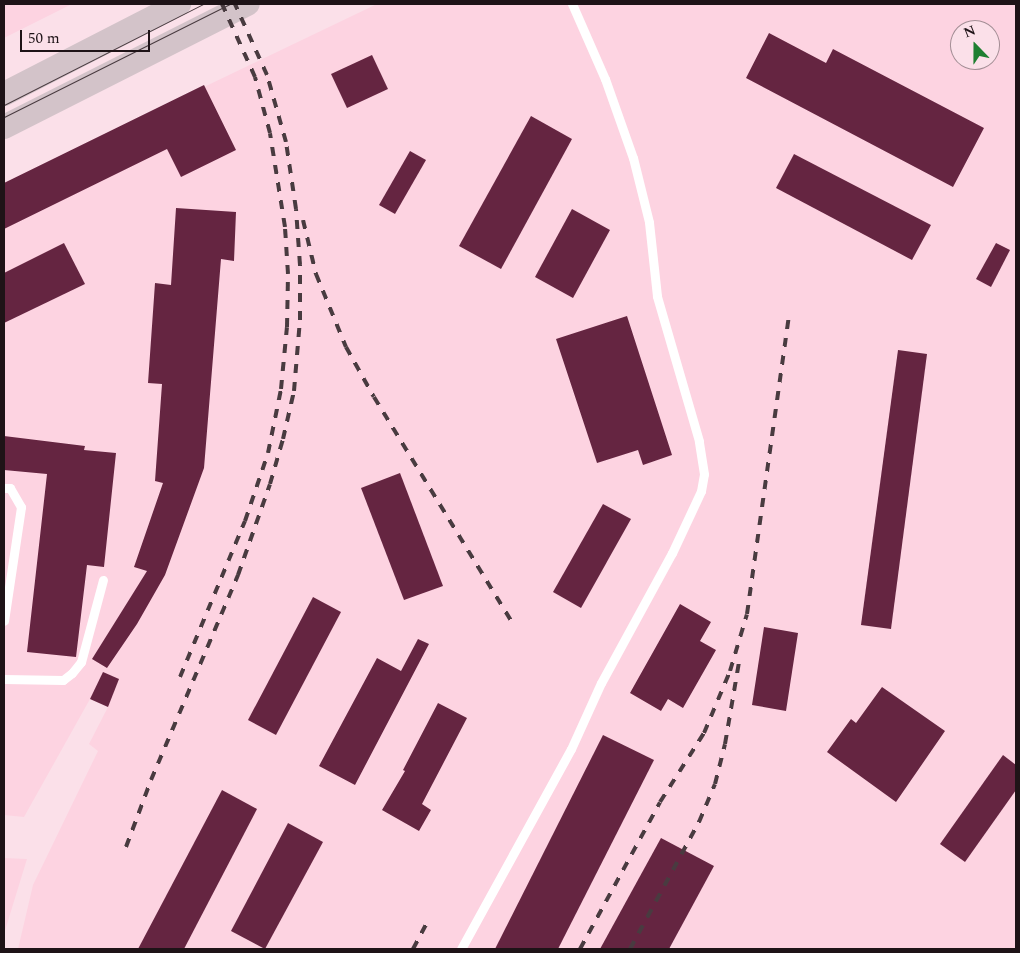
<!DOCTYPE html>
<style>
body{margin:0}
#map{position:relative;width:1020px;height:953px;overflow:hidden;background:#fbe0e9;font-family:Spectral,serif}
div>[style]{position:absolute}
.built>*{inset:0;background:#fdd3e1}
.building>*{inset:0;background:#652541}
.lane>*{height:9px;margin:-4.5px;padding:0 4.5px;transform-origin:4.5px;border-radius:4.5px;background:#fff}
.secondary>*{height:24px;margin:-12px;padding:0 12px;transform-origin:12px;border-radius:12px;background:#d3c3c9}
.tram>*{height:1px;margin:-0.5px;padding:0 0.5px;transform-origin:0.5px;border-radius:0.5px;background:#493b40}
.rail>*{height:4px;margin-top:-2px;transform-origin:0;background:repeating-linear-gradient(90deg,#493b40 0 9px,transparent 0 18px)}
span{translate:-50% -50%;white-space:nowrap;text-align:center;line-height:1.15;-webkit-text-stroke:5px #fbe0e9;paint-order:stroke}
.frame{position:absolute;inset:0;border:5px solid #1e1317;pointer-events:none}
.north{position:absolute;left:950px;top:20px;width:50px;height:50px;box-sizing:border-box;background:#fbe0e9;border:1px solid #a38e95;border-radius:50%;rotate:338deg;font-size:14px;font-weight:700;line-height:20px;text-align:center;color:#1e1317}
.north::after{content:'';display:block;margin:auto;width:18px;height:22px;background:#1f7f31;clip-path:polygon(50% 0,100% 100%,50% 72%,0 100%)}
.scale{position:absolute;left:20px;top:30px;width:130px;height:22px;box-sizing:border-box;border:2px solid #1e1317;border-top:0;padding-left:6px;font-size:15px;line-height:18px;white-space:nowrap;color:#1e1317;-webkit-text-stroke:4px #fbe0e9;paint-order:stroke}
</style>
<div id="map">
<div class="built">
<i style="clip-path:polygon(4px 4px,72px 4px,4px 38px)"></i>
<i style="clip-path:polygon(evenodd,377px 4px,1016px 4px,1016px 949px,18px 949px,33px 885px,98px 751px,89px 744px,108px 707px,90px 699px,24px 817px,4px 815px,4px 183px,377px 4px,960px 30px,990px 30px,990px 60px,960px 60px,960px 30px)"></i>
<i style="clip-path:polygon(4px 858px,27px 859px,4px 934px)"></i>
</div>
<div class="building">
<i style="clip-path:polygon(769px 33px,826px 63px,833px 49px,984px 128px,953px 187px,746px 78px)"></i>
<i style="clip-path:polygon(372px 55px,388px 89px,347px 108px,331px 74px)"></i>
<i style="clip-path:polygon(204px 85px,236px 150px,181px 177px,167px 149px,4px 229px,4px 183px)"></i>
<i style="clip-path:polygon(531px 116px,572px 139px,501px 269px,459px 246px)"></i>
<i style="clip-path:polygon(410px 151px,426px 160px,395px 214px,379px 205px)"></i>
<i style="clip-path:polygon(794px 154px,931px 225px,912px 260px,776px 188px)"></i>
<i style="clip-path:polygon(176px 208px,236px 212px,234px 261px,221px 259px,204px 468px,165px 575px,137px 624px,107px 668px,92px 659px,147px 571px,134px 567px,163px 483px,155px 481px,162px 384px,148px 383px,155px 283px,171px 285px)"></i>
<i style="clip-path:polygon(572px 209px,610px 230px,573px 298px,535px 277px)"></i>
<i style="clip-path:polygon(64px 243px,85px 284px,4px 323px,4px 273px)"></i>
<i style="clip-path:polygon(996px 243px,1010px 250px,991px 287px,976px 279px)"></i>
<i style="clip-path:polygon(627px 316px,672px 455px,643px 465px,638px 450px,597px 463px,556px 339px)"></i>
<i style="clip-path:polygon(898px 350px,927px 354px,891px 629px,861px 625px)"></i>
<i style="clip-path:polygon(4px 436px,85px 446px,84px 450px,116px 453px,104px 567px,87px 565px,76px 657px,27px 652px,47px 474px,4px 470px)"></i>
<i style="clip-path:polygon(400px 473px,443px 586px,404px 600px,361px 488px)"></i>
<i style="clip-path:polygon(603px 504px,631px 519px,581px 608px,553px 592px)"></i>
<i style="clip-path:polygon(313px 597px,341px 612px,276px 735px,248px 720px)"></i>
<i style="clip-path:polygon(680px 604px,711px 622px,700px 641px,716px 650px,683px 708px,668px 699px,661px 711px,630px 693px)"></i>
<i style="clip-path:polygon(764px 627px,798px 633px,786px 711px,752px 705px)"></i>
<i style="clip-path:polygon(418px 639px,429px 644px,355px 785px,319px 766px,377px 658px,401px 671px)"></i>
<i style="clip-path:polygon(103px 672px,119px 679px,108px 707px,90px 699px)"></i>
<i style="clip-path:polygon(882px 687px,945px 731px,896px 802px,827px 752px,851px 719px,856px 723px)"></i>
<i style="clip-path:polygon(438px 703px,467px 718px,422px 804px,431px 810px,419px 831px,382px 810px,405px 771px,403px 770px)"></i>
<i style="clip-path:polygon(603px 735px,654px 760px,558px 949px,495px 949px)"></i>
<i style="clip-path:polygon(1003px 755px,1016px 765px,1016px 790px,965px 862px,940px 844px)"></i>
<i style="clip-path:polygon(222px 790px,257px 809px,184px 949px,138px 949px)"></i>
<i style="clip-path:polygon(288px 823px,323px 842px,265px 949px,231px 931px)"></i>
<i style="clip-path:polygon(661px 838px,714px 866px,669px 949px,600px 949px)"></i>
</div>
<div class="lane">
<i style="left:4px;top:488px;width:6px"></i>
<i style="left:10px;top:488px;width:22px;rotate:60deg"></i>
<i style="left:21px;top:507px;width:115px;rotate:98.5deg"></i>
<i style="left:4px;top:679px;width:59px;rotate:1deg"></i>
<i style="left:63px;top:680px;width:11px;rotate:-38deg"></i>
<i style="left:72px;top:673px;width:14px;rotate:-51deg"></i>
<i style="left:81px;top:662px;width:85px;rotate:-75deg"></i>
<i style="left:461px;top:949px;width:228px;rotate:-61.2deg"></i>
<i style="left:571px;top:749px;width:72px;rotate:-65.6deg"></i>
<i style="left:601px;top:683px;width:148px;rotate:-61.4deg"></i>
<i style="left:672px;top:553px;width:68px;rotate:-64.9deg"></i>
<i style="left:701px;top:491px;width:17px;rotate:-80deg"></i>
<i style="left:704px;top:474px;width:33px;rotate:-99deg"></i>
<i style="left:699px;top:441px;width:151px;rotate:-106.2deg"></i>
<i style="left:657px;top:296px;width:74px;rotate:-96.2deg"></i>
<i style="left:649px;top:222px;width:66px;rotate:-104deg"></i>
<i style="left:633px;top:158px;width:84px;rotate:-109.5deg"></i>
<i style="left:605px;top:79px;width:82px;rotate:-113.7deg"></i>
</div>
<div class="secondary">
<i style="left:4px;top:94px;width:197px;rotate:-27.2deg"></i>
<i style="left:4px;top:127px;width:273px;rotate:-26.8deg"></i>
</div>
<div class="tram">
<i style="left:4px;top:105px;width:223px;rotate:-26.9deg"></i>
<i style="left:4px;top:117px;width:253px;rotate:-26.6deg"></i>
</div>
<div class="rail">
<i style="left:303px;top:220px;width:56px;rotate:76.5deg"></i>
<i style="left:316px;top:274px;width:79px;rotate:67.7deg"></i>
<i style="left:346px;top:347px;width:57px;rotate:60.8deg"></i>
<i style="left:374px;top:397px;width:266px;rotate:58.5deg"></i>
<i style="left:180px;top:677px;width:169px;rotate:-67.4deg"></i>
<i style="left:245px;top:521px;width:72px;rotate:-71.3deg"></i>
<i style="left:268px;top:453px;width:65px;rotate:-78.5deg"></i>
<i style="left:281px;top:389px;width:62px;rotate:-84.5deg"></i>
<i style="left:287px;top:327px;width:53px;rotate:-88.9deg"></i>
<i style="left:288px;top:274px;width:47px;rotate:-93.7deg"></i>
<i style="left:285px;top:227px;width:95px;rotate:-99.1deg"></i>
<i style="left:270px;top:133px;width:58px;rotate:-105deg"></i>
<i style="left:255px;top:77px;width:80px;rotate:-114.3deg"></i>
<i style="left:126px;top:847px;width:72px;rotate:-69.5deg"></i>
<i style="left:151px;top:780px;width:223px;rotate:-67deg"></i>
<i style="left:238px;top:575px;width:96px;rotate:-70.6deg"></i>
<i style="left:270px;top:484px;width:47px;rotate:-73.9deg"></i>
<i style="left:283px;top:439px;width:49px;rotate:-77.1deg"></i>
<i style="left:294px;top:391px;width:71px;rotate:-85.2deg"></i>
<i style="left:300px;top:320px;width:55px;rotate:-90deg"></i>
<i style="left:300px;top:265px;width:56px;rotate:-94.1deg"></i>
<i style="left:296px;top:209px;width:68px;rotate:-98.5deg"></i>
<i style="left:286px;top:142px;width:70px;rotate:-105.8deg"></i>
<i style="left:267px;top:75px;width:78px;rotate:-114.3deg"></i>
<i style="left:413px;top:949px;width:30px;rotate:-62deg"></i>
<i style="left:580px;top:949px;width:167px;rotate:-61.4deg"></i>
<i style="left:660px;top:802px;width:82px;rotate:-57.5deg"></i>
<i style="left:704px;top:733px;width:67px;rotate:-67.2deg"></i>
<i style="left:730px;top:671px;width:59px;rotate:-73.4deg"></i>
<i style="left:747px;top:614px;width:300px;rotate:-82deg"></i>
<i style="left:630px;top:949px;width:145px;rotate:-61.5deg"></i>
<i style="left:699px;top:822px;width:41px;rotate:-67.2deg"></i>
<i style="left:715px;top:784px;width:41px;rotate:-76deg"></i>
<i style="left:725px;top:744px;width:89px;rotate:-80.3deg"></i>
</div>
<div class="frame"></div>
<div class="north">N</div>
<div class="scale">50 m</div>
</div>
